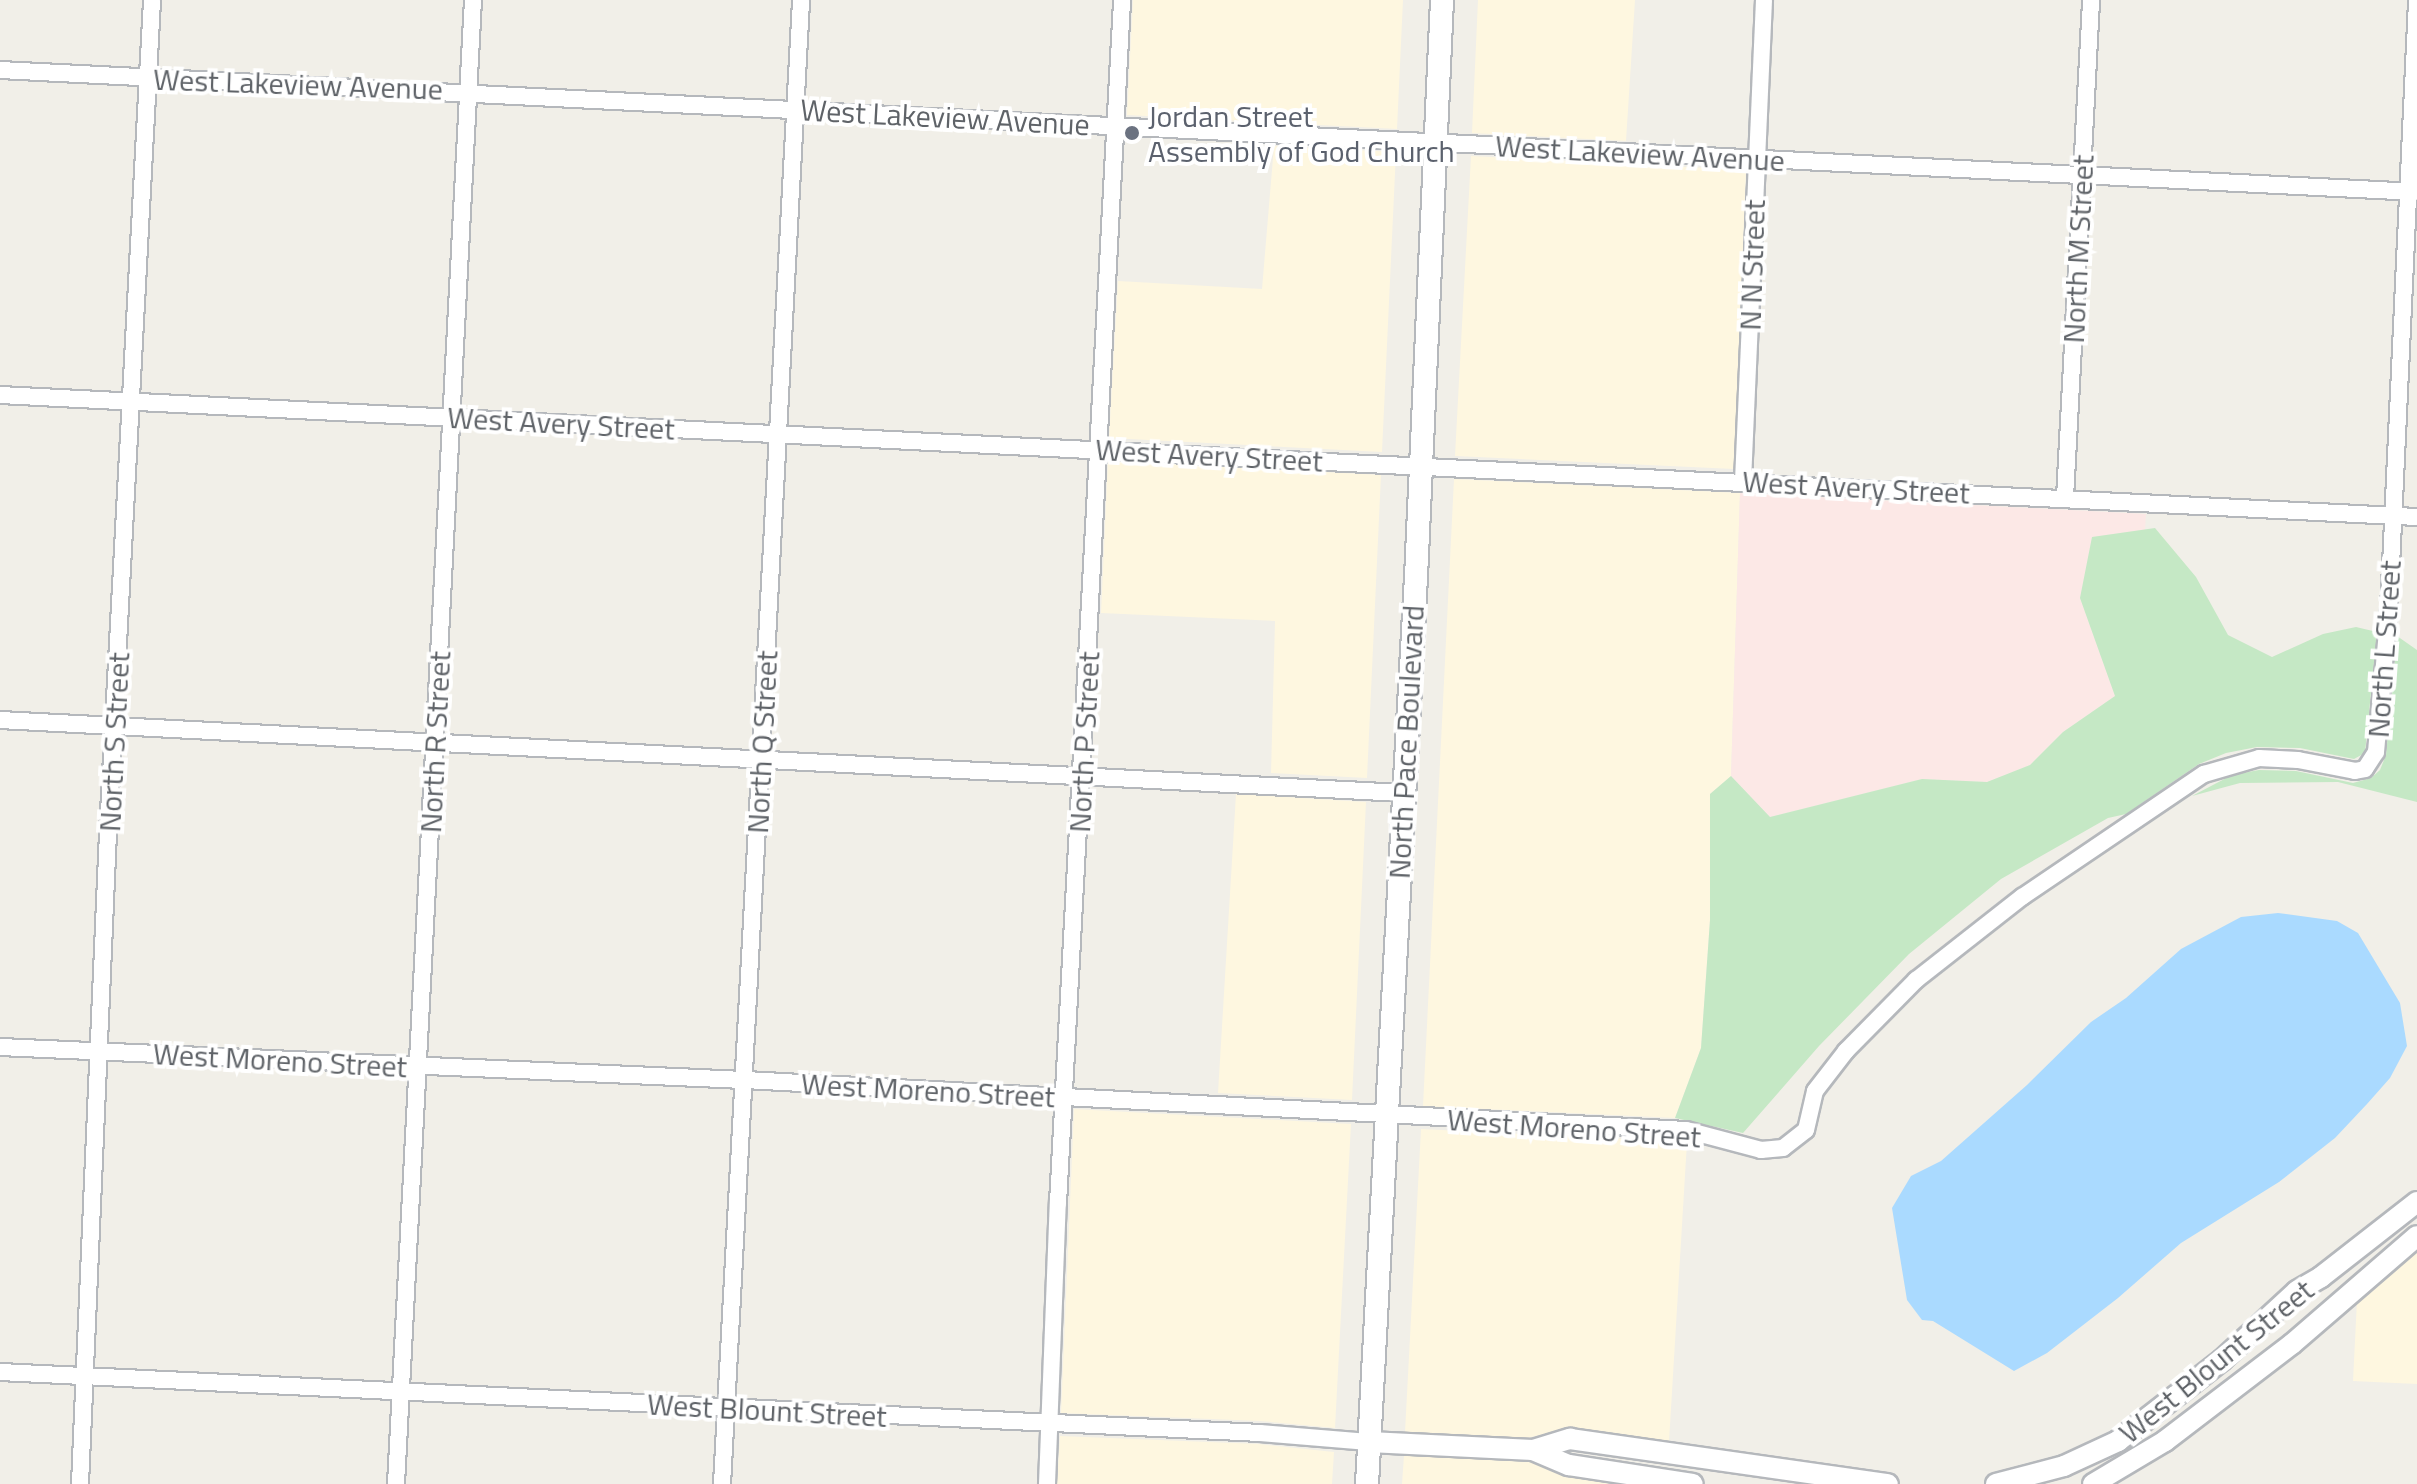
<!DOCTYPE html>
<style>
body{margin:0}
#map{position:relative;width:2417px;height:1484px;overflow:hidden;background:#f1efe8;font-family:"Titillium Web",sans-serif}
div>[style]{position:absolute}
.commercial>*{inset:0;background:#fef7e0}
.medical>*{inset:0;background:#fce8e6}
.green>*{inset:0;background:#c5e8c5}
.water>*{inset:0;background:#aadaff}
.roads{filter:drop-shadow(2px 0 #b5b8bc) drop-shadow(-2px 0 #b5b8bc) drop-shadow(0 2px #b5b8bc) drop-shadow(0 -2px #b5b8bc)}
.minor>*{height:16px;margin:-8px;padding:0 8px;transform-origin:8px;border-radius:8px;background:#fff}
.tertiary>*{height:20px;margin:-10px;padding:0 10px;transform-origin:10px;border-radius:10px;background:#fff}
.secondary>*{height:22px;margin:-11px;padding:0 11px;transform-origin:11px;border-radius:11px;background:#fff}
.dots>*{width:22px;height:22px;translate:-50% -50%;box-sizing:border-box;border:4px solid #fff;border-radius:50%}
span{translate:-50% -50%;white-space:nowrap;text-align:center;line-height:1.15;-webkit-text-stroke:8px #fff;paint-order:stroke}
.street-label{font-size:30px;color:#5f6368}
.worship-label{font-size:30px;color:#5b616d}
.left{translate:0 -50%;text-align:left}
</style>
<div id="map">
<div class="commercial">
<i style="clip-path:polygon(1133px 0,1403px 0,1397px 129px,1127px 115px)"></i>
<i style="clip-path:polygon(1478px 0,1635px 0,1626px 141px,1472px 133px)"></i>
<i style="clip-path:polygon(1274px 146px,1396px 152px,1382px 452px,1109px 438px,1118px 281px,1262px 289px)"></i>
<i style="clip-path:polygon(1471px 156px,1746px 170px,1734px 469px,1455px 456px)"></i>
<i style="clip-path:polygon(1108px 461px,1381px 475px,1367px 778px,1271px 773px,1275px 621px,1101px 613px)"></i>
<i style="clip-path:polygon(1454px 479px,1740px 493px,1731px 776px,1710px 794px,1710px 920px,1701px 1048px,1675px 1118px,1423px 1106px)"></i>
<i style="clip-path:polygon(1236px 794px,1366px 802px,1352px 1100px,1218px 1093px)"></i>
<i style="clip-path:polygon(1074px 1109px,1351px 1124px,1335px 1428px,1260px 1421px,1061px 1413px)"></i>
<i style="clip-path:polygon(1421px 1129px,1687px 1142px,1669px 1442px,1572px 1428px,1527px 1438px,1405px 1432px)"></i>
<i style="clip-path:polygon(2417px 1250px,2417px 1384px,2353px 1381px,2357px 1300px)"></i>
<i style="clip-path:polygon(1060px 1436px,1259px 1444px,1334px 1452px,1332px 1484px,1057px 1484px)"></i>
<i style="clip-path:polygon(1404px 1455px,1533px 1462px,1568px 1477px,1614px 1484px,1402px 1484px)"></i>
</div>
<div class="medical">
<i style="clip-path:polygon(1740px 493px,2146px 514px,2145px 530px,2092px 537px,2080px 598px,2115px 696px,2063px 732px,2030px 765px,1987px 782px,1922px 779px,1770px 817px,1731px 776px)"></i>
</div>
<div class="green">
<i style="clip-path:polygon(2155px 528px,2196px 577px,2228px 635px,2272px 657px,2323px 634px,2356px 627px,2377px 632px,2365px 753px,2354px 759px,2300px 748px,2257px 747px,2226px 753px,2199px 764px,2126px 814px,2108px 818px,2001px 879px,1909px 954px,1819px 1046px,1743px 1133px,1675px 1118px,1701px 1048px,1710px 920px,1710px 794px,1731px 776px,1770px 817px,1922px 779px,1987px 782px,2030px 765px,2063px 732px,2115px 696px,2080px 598px,2092px 537px)"></i>
<i style="clip-path:polygon(2397px 636px,2417px 650px,2417px 802px,2338px 782px,2240px 783px,2192px 796px,2232px 775px,2259px 770px,2296px 771px,2353px 783px,2371px 778px,2380px 770px,2386px 755px)"></i>
</div>
<div class="water">
<i style="clip-path:polygon(2278px 913px,2337px 921px,2358px 933px,2400px 1003px,2407px 1046px,2390px 1078px,2367px 1104px,2335px 1138px,2279px 1182px,2181px 1243px,2118px 1298px,2047px 1353px,2014px 1371px,1933px 1321px,1922px 1320px,1907px 1300px,1892px 1208px,1911px 1176px,1941px 1161px,2027px 1085px,2091px 1022px,2126px 998px,2181px 949px,2241px 917px)"></i>
</div>
<div class="roads">
<div class="minor">
<i style="left:0;top:70px;width:2418px;rotate:2.89deg"></i>
<i style="left:0;top:395px;width:2420px;rotate:2.89deg"></i>
<i style="left:1743px;top:481px;width:481px;rotate:-87.5deg"></i>
<i style="left:2065px;top:498px;width:499px;rotate:-87deg"></i>
<i style="left:0;top:720px;width:1404px;rotate:2.98deg"></i>
<i style="left:0;top:1047px;width:746px;rotate:2.54deg"></i>
<i style="left:745px;top:1080px;width:942px;rotate:3.04deg"></i>
<i style="left:1686px;top:1130px;width:78px;rotate:14.9deg"></i>
<i style="left:1761px;top:1150px;width:22px;rotate:-5deg"></i>
<i style="left:1783px;top:1148px;width:29px;rotate:-38deg"></i>
<i style="left:1806px;top:1130px;width:40px;rotate:-77deg"></i>
<i style="left:1815px;top:1091px;width:51px;rotate:-52.2deg"></i>
<i style="left:1846px;top:1051px;width:100px;rotate:-45.4deg"></i>
<i style="left:1916px;top:980px;width:135px;rotate:-38.1deg"></i>
<i style="left:2022px;top:897px;width:220px;rotate:-34.1deg"></i>
<i style="left:2204px;top:774px;width:57px;rotate:-16.2deg"></i>
<i style="left:2259px;top:758px;width:39px;rotate:3deg"></i>
<i style="left:2298px;top:760px;width:58px;rotate:10.9deg"></i>
<i style="left:2355px;top:771px;width:10px;rotate:-11deg"></i>
<i style="left:2365px;top:769px;width:20px;rotate:-57deg"></i>
<i style="left:2376px;top:752px;width:144px;rotate:-84.8deg"></i>
<i style="left:2389px;top:609px;width:609px;rotate:-87.36deg"></i>
<i style="left:0;top:1372px;width:1261px;rotate:2.77deg"></i>
<i style="left:1260px;top:1433px;width:109px;rotate:4.7deg"></i>
<i style="left:80px;top:1484px;width:653px;rotate:-87.54deg"></i>
<i style="left:108px;top:832px;width:833px;rotate:-86.97deg"></i>
<i style="left:396px;top:1484px;width:1486px;rotate:-87.03deg"></i>
<i style="left:722px;top:1484px;width:1486px;rotate:-86.95deg"></i>
<i style="left:1047px;top:1484px;width:281px;rotate:-87.8deg"></i>
<i style="left:1058px;top:1203px;width:1205px;rotate:-86.95deg"></i>
</div>
<div class="tertiary">
<i style="left:1369px;top:1442px;width:164px;rotate:2.8deg"></i>
<i style="left:1533px;top:1450px;width:39px;rotate:-17deg"></i>
<i style="left:1570px;top:1439px;width:321px;rotate:8.1deg"></i>
<i style="left:1533px;top:1450px;width:39px;rotate:23deg"></i>
<i style="left:1569px;top:1465px;width:125px;rotate:8.7deg"></i>
<i style="left:1996px;top:1484px;width:70px;rotate:-14.8deg"></i>
<i style="left:2064px;top:1466px;width:60px;rotate:-24.8deg"></i>
<i style="left:2118px;top:1441px;width:132px;rotate:-37.9deg"></i>
<i style="left:2222px;top:1360px;width:102px;rotate:-42.6deg"></i>
<i style="left:2297px;top:1291px;width:28px;rotate:-30deg"></i>
<i style="left:2321px;top:1277px;width:122px;rotate:-38deg"></i>
<i style="left:2093px;top:1484px;width:84px;rotate:-30.8deg"></i>
<i style="left:2165px;top:1441px;width:160px;rotate:-37.4deg"></i>
<i style="left:2292px;top:1344px;width:165px;rotate:-40.8deg"></i>
</div>
<div class="secondary">
<i style="left:1367px;top:1484px;width:908px;rotate:-86.91deg"></i>
<i style="left:1416px;top:577px;width:578px;rotate:-87.42deg"></i>
</div>
</div>
<div class="dots">
<i style="left:1132px;top:133px;background:#6b7280"></i>
</div>
<div class="street-label">
<span style="left:298px;top:84px;rotate:2deg">West Lakeview Avenue</span>
<span style="left:945px;top:117px;rotate:3deg">West Lakeview Avenue</span>
<span style="left:1640px;top:153px;rotate:3deg">West Lakeview Avenue</span>
<span style="left:2078px;top:249px;rotate:-87deg">North M Street</span>
<span style="left:1752px;top:265px;rotate:-88deg">N N Street</span>
<span style="left:561px;top:423px;rotate:3deg">West Avery Street</span>
<span style="left:1209px;top:455px;rotate:3deg">West Avery Street</span>
<span style="left:1856px;top:487px;rotate:3deg">West Avery Street</span>
<span style="left:2384px;top:649px;rotate:-86deg">North L Street</span>
<span style="left:114px;top:742px;rotate:-87deg">North S Street</span>
<span style="left:435px;top:742px;rotate:-87deg">North R Street</span>
<span style="left:762px;top:742px;rotate:-87deg">North Q Street</span>
<span style="left:1084px;top:742px;rotate:-87deg">North P Street</span>
<span style="left:1406px;top:742px;rotate:-87deg">North Pace Boulevard</span>
<span style="left:280px;top:1060px;rotate:3deg">West Moreno Street</span>
<span style="left:928px;top:1090px;rotate:3deg">West Moreno Street</span>
<span style="left:1574px;top:1128px;rotate:4deg">West Moreno Street</span>
<span style="left:2216px;top:1361px;rotate:-39deg">West Blount Street</span>
<span style="left:767px;top:1410px;rotate:3deg">West Blount Street</span>
</div>
<div class="worship-label">
<span class="left" style="left:1148px;top:133px">Jordan Street<br>Assembly of God Church</span>
</div>
</div>
